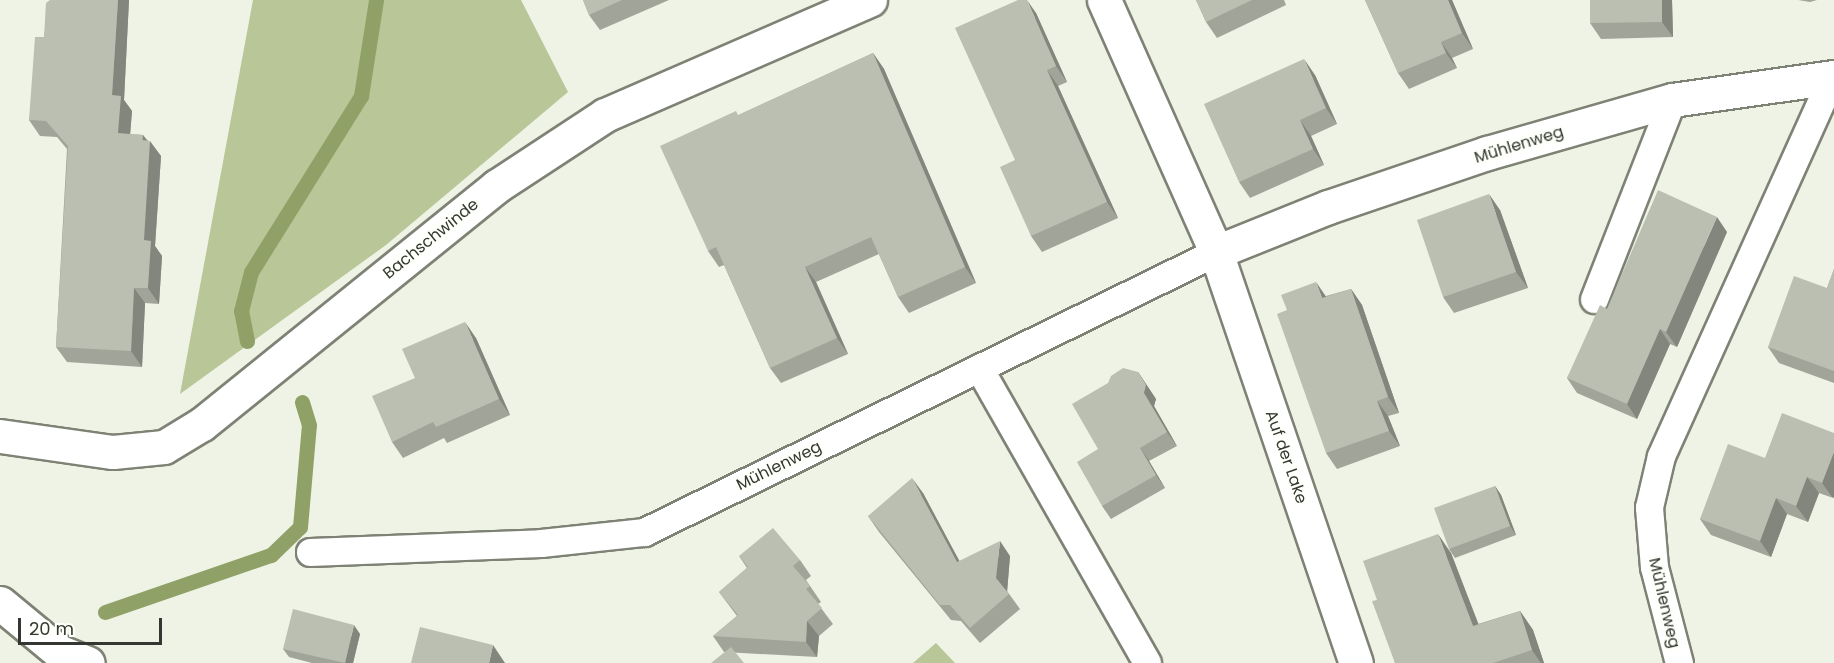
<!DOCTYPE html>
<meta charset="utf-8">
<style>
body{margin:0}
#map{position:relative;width:1834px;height:663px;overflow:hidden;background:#eef3e5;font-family:Poppins,sans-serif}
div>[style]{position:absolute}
.green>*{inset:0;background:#b8c698}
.stream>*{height:15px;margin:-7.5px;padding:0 7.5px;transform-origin:7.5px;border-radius:7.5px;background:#90a167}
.roads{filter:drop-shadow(2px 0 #7e8275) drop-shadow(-2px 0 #7e8275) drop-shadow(0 2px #7e8275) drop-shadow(0 -2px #7e8275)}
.service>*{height:27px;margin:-13.5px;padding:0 13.5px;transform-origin:13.5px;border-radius:13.5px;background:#fff}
.minor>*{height:33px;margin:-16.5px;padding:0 16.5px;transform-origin:16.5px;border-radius:16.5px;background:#fff}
.wall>*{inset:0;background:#a1a498}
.shaded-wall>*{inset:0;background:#83867c}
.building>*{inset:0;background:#bbbfb1}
span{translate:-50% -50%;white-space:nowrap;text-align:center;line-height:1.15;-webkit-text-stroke:5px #fdfff9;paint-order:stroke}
.street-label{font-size:16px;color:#343631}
.scale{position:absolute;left:18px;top:618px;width:144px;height:27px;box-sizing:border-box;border:3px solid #343631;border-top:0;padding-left:8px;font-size:18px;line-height:21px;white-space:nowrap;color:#343631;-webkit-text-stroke:4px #fdfff9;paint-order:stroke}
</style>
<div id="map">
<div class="green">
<i style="clip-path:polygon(253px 0,521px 0,568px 92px,386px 245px,180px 394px)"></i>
<i style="clip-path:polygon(936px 643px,955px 663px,913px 663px)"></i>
</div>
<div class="stream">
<i style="left:247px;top:341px;width:31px;rotate:-101deg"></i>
<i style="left:241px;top:311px;width:40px;rotate:-75.6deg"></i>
<i style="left:251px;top:272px;width:208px;rotate:-58deg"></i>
<i style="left:361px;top:96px;width:97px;rotate:-81.1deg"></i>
<i style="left:105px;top:612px;width:176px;rotate:-19deg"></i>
<i style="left:271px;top:555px;width:40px;rotate:-44deg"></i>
<i style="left:300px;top:527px;width:102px;rotate:-85deg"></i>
<i style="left:309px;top:425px;width:24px;rotate:-107deg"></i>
</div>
<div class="roads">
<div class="service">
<i style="left:1594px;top:299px;width:214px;rotate:-68.6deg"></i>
<i style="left:979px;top:368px;width:339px;rotate:60.3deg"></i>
<i style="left:310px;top:552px;width:231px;rotate:-2.2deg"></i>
<i style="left:541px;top:543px;width:104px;rotate:-6.1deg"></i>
<i style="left:644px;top:532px;width:637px;rotate:-26.08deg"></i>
<i style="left:1679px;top:663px;width:99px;rotate:-104.6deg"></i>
<i style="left:1654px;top:567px;width:60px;rotate:-94.8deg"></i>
<i style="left:1649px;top:507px;width:52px;rotate:-76.8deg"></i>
<i style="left:1661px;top:456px;width:416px;rotate:-65.7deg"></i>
</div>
<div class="minor">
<i style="left:1104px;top:0;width:276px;rotate:66deg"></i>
<i style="left:1216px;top:252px;width:434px;rotate:71.2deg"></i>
<i style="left:1216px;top:252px;width:121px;rotate:-21.9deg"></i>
<i style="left:1328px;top:207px;width:168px;rotate:-18.8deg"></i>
<i style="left:1487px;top:153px;width:192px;rotate:-16deg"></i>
<i style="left:1672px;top:100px;width:164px;rotate:-8.1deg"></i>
<i style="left:0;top:436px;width:114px;rotate:8.1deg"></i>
<i style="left:113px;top:452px;width:51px;rotate:-5.6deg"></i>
<i style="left:164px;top:447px;width:44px;rotate:-31.2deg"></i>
<i style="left:202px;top:424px;width:379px;rotate:-38.9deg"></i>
<i style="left:497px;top:186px;width:129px;rotate:-33.3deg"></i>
<i style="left:605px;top:115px;width:289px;rotate:-23.5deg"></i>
<i style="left:0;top:603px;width:75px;rotate:39.6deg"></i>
<i style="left:58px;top:651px;width:32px;rotate:22deg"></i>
</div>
</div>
<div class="wall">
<i style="clip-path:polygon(50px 0,129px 0,124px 100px,132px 111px,130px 134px,143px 135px,161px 156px,155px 246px,162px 256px,159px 304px,145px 303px,142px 367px,67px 362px,56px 347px,67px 149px,57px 137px,40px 136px,29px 120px,44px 37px)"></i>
<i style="clip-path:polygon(583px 0,669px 0,600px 30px,589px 15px)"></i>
<i style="clip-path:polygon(1196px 0,1284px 0,1286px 5px,1217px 38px,1206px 22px)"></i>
<i style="clip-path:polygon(1365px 0,1452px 0,1473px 49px,1452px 58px,1457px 68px,1409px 89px,1398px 73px)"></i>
<i style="clip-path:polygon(1672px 0,1673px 37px,1601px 39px,1590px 23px)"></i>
<i style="clip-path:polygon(1798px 0,1817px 0,1810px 2px)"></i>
<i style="clip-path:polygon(1036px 13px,1067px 82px,1058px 86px,1118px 218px,1042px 252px,1031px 236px,1015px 160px)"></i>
<i style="clip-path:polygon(873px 53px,884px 69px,976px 283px,909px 313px,898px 297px,879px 254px,816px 282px,848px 354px,781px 383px,770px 368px,724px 265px,719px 267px,708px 251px,739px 115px)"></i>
<i style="clip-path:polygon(1315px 75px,1337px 124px,1311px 136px,1324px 165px,1250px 198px,1239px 182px)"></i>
<i style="clip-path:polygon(1500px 210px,1528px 288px,1454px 313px,1443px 297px)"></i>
<i style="clip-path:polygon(1727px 232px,1677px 347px,1670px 344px,1637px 419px,1577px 393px,1567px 378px,1607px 309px)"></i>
<i style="clip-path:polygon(1834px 269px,1834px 383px,1779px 363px,1768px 347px,1827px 288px)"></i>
<i style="clip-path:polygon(1351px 289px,1362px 305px,1399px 413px,1388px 416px,1400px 446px,1337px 469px,1326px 453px,1326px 296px)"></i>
<i style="clip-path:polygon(476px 338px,510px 415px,447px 443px,444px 438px,403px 458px,392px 442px,415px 378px)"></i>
<i style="clip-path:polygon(1138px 372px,1156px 399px,1154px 406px,1177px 446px,1149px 461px,1165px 488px,1111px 519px,1102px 506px,1098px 449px)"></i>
<i style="clip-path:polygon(1834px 433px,1833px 498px,1819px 493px,1808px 522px,1787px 514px,1771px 557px,1711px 535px,1700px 519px,1765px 458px)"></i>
<i style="clip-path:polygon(1495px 486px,1501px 495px,1516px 535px,1455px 558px,1449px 549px)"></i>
<i style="clip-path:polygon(923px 493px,959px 561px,1010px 556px,1007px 591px,1020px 609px,980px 643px,961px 621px,951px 620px,879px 532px,868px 516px)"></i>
<i style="clip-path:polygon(1451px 553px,1478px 624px,1520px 611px,1533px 630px,1544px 663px,1395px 663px,1377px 600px)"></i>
<i style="clip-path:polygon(739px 556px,800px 560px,811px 576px,806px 580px,821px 602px,818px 604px,833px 624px,819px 636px,817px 657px,724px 652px,713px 636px,737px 616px,719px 592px,747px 568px)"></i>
<i style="clip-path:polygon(360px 634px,353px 663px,312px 663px,289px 657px,283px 649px)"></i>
</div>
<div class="shaded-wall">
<i style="clip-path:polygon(118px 0,129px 0,124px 100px,132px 111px,129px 149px,118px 133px,112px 95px)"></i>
<i style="clip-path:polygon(1027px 0,1036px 13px,1067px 82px,1056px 66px)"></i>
<i style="clip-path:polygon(1448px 0,1452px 0,1473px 49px,1462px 33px)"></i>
<i style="clip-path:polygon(1662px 0,1672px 0,1673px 37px,1662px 22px)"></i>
<i style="clip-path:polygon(1441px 42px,1452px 58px,1457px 68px,1446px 53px)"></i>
<i style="clip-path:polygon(873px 53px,884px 69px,976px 283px,965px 267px)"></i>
<i style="clip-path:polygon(1304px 59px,1315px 75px,1337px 124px,1326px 108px)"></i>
<i style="clip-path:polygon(1047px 70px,1058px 86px,1118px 218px,1107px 202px)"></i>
<i style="clip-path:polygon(1300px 120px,1311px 136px,1324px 165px,1313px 149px)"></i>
<i style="clip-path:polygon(143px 135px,149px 144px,150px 141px,161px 156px,155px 246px,162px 256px,159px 304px,148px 288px,144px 240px)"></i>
<i style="clip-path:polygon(1489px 194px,1500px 210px,1528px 288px,1516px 272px)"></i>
<i style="clip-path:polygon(1717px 217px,1727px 232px,1677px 347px,1666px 332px)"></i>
<i style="clip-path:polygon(805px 267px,816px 282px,848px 354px,837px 338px)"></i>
<i style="clip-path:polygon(1316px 282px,1327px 298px,1322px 298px)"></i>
<i style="clip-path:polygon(134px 288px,145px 303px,142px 367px,131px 351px)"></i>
<i style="clip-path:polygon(1351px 289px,1362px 305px,1399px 413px,1388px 397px)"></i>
<i style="clip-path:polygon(465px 322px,476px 338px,510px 415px,499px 399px)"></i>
<i style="clip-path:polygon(1660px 329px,1670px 344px,1637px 419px,1627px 404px)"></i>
<i style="clip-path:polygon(1138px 372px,1156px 399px,1154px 406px,1177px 446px,1167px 432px,1144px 393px)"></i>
<i style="clip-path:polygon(1377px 401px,1388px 416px,1400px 446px,1389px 431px)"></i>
<i style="clip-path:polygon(1140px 448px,1149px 461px,1165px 488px,1156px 475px)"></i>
<i style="clip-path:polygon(1834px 452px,1834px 497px,1833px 498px,1822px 483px)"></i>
<i style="clip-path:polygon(1807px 477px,1819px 493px,1808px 522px,1796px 506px)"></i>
<i style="clip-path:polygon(912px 478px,923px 493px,968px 577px,957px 562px)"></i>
<i style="clip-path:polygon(1495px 486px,1501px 495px,1516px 535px,1510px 526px)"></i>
<i style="clip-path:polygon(1776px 498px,1787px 514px,1771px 557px,1760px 541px)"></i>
<i style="clip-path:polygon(1438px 534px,1451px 553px,1487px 646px,1473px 626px)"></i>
<i style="clip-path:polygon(1000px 541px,1010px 556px,1007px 593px,996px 578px)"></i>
<i style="clip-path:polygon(1520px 611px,1533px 630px,1544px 663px,1541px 663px,1532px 650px)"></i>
<i style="clip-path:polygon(807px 621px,819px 636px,817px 657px,806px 642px)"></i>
<i style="clip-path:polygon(354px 625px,360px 634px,353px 663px,345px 663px)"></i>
<i style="clip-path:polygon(493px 645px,505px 663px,489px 663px)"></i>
</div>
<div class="building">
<i style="clip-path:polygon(50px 0,118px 0,112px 95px,121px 96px,118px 133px,143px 135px,142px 140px,150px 141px,144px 240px,151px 241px,148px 288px,134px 288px,131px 351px,56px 347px,68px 146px,46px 121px,29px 120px,35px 37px,44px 37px,46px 3px)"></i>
<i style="clip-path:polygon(583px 0,622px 0,589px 15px)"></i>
<i style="clip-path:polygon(1018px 0,1027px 0,1056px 66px,1047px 70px,1107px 202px,1031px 236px,1000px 167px,1015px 160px,955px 28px)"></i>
<i style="clip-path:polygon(1196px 0,1252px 0,1206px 22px)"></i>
<i style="clip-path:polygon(1365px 0,1448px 0,1462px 33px,1441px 42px,1446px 53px,1398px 73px)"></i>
<i style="clip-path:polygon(1590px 0,1662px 0,1662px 22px,1590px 23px)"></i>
<i style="clip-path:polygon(873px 53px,965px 267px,898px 297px,871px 237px,805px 267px,837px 338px,770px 368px,716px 247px,708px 251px,660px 146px,736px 111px,738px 115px)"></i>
<i style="clip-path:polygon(1304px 59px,1326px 108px,1300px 120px,1313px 149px,1239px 182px,1204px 104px)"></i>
<i style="clip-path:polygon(1658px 190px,1717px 217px,1666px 332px,1660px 329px,1627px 404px,1567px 378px,1600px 305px,1607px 309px)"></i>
<i style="clip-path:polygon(1489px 194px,1516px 272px,1443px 297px,1417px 220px)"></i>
<i style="clip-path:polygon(1834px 269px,1834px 371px,1768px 347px,1794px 276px,1827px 288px)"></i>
<i style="clip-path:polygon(1316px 282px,1322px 298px,1351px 289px,1388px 397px,1377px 401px,1389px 431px,1326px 453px,1277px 314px,1287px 310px,1281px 295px)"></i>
<i style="clip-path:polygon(465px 322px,499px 399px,436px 427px,433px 422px,392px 442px,372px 396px,415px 378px,402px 349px)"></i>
<i style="clip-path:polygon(1123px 368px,1138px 372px,1146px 385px,1144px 393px,1167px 432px,1140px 448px,1156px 475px,1102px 506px,1077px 462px,1098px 449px,1072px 404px,1108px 383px,1111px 376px)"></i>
<i style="clip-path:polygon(1782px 413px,1834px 433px,1834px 452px,1822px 483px,1807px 477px,1796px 506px,1776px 498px,1760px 541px,1700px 519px,1728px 444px,1765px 458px)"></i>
<i style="clip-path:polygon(912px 478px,957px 562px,1000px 541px,996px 578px,1009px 594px,970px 628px,950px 605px,940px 605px,868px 516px)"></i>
<i style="clip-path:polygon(1495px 486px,1510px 526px,1449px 549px,1434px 508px)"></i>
<i style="clip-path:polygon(773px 528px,800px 560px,793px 566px,810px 586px,806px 589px,822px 608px,807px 621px,806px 642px,713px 636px,738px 615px,719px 592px,748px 567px,739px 556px)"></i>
<i style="clip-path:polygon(1438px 534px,1473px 626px,1520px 611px,1532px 650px,1493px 663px,1395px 663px,1372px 601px,1377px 600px,1363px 561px)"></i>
<i style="clip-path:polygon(293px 609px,354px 625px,345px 663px,283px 649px)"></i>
<i style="clip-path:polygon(420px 627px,493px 645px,489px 663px,411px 663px)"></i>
<i style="clip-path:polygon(731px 647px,744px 663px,711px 663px)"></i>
</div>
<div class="street-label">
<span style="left:1519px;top:145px;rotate:-17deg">Mühlenweg</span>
<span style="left:431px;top:239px;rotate:-39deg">Bachschwinde</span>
<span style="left:1286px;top:457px;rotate:71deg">Auf der Lake</span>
<span style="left:779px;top:466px;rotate:-26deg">Mühlenweg</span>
<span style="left:1664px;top:603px;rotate:77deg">Mühlenweg</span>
</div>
<div class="scale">20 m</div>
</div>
